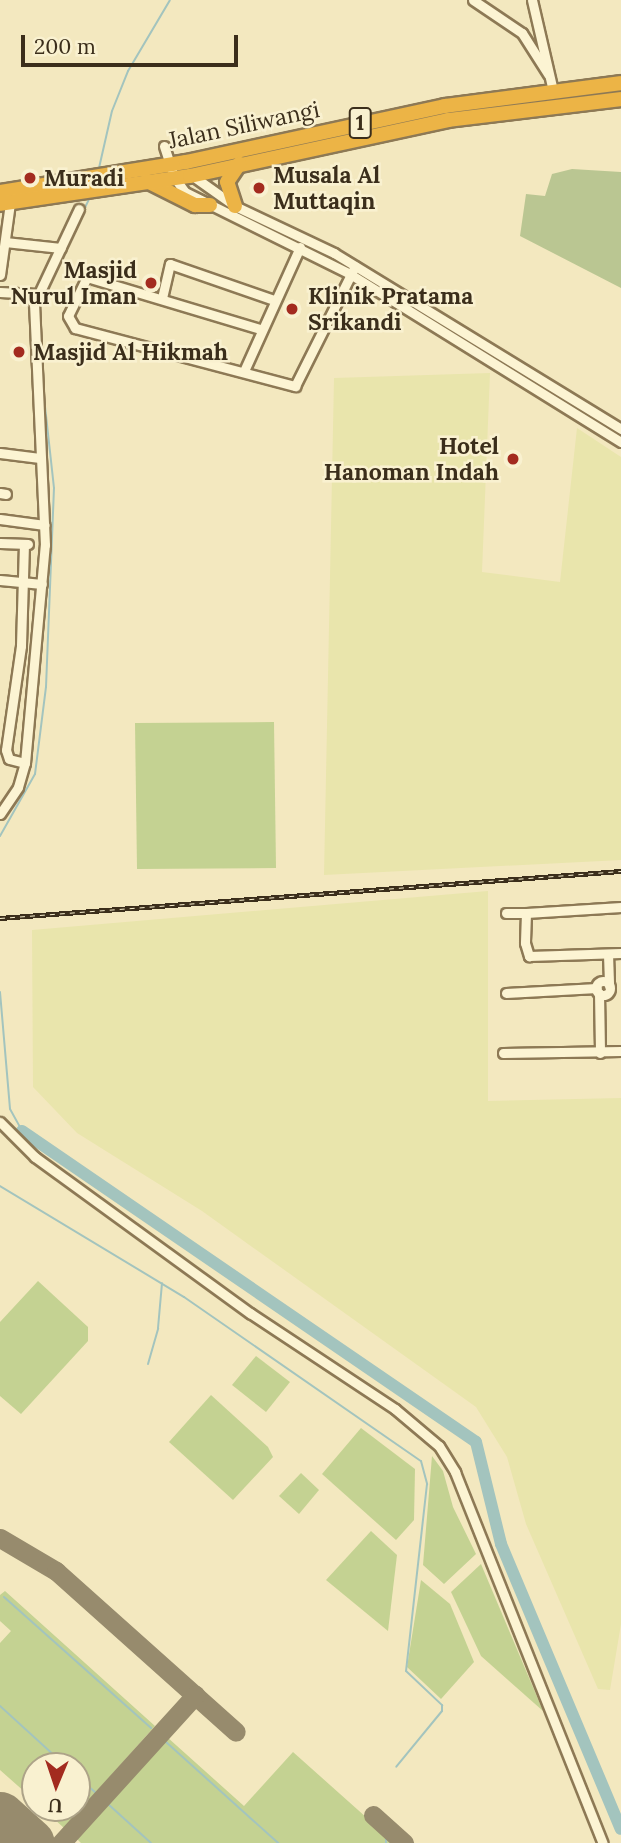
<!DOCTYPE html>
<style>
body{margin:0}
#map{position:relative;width:621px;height:1843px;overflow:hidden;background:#f3e8bf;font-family:Lora,serif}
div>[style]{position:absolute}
.farmland>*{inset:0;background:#e9e5ac}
.green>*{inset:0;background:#c4d292}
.cemetery>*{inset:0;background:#bac692}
.stream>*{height:2px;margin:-1px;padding:0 1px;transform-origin:1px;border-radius:1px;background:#a3c4be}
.river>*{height:12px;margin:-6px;padding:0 6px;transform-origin:6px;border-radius:6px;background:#a3c4be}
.taxiway>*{height:19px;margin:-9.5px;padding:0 9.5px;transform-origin:9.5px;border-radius:9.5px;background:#978b6d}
.runway>*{height:49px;margin:-24.5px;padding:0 24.5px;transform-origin:24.5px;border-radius:24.5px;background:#978b6d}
.roads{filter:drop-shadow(2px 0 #8d7955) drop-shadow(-2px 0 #8d7955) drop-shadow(0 2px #8d7955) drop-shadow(0 -2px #8d7955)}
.minor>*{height:9px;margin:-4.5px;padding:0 4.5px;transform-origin:4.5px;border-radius:4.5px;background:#fcf4d3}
.minor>.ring{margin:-4.5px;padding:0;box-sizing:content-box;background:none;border:9px solid #fcf4d3;border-radius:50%}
.highway>*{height:14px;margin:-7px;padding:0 7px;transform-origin:7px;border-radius:7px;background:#ecb446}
.rail>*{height:4.5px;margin-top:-2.25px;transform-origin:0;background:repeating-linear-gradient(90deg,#f9f1d0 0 5px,#3b2e1b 0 10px);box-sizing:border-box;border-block:2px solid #3b2e1b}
.dots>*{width:19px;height:19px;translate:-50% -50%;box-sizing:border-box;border:4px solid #f9f1d0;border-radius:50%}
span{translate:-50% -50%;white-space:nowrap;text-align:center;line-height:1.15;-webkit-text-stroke:5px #f9f1d0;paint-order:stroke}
.shield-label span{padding:2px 5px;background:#f9f1d0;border:2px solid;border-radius:5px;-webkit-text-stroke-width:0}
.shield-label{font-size:21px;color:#3b2e1b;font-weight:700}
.street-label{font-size:23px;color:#3b2e1b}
.poi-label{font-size:23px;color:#3b2e1b;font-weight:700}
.left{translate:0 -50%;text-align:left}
.right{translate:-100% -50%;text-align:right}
.north{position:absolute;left:21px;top:1752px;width:70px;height:70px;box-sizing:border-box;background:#f9f1d0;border:2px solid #ada388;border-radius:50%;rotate:182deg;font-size:19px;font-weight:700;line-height:28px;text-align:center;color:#3b2e1b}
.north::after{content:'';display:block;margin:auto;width:24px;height:32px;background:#a32b1f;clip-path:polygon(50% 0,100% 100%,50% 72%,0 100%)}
.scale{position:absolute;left:21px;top:35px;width:217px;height:32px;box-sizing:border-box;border:4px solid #3b2e1b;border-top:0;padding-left:9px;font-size:21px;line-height:24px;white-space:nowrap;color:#3b2e1b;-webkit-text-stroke:5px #f9f1d0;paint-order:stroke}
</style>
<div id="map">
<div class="farmland">
<i style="clip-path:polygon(490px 373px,482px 572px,560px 582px,577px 428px,621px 457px,621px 860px,324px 875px,334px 378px)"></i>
<i style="clip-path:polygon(488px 891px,488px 1101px,621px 1098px,621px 1624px,610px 1690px,598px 1689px,526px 1524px,507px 1457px,476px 1407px,202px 1211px,77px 1133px,33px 1087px,32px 930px)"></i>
</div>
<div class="green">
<i style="clip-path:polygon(274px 722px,276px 868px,137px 869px,135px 723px)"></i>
<i style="clip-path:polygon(38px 1281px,88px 1327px,88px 1341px,21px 1414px,0 1396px,0 1322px)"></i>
<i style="clip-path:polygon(256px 1356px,290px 1382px,266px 1412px,232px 1385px)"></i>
<i style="clip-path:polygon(211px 1395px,268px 1447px,273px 1457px,233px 1500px,169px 1442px)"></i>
<i style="clip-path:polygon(361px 1428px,415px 1469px,414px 1520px,396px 1540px,322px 1474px)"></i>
<i style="clip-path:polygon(432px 1456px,443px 1471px,453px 1507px,476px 1554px,444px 1584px,423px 1565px)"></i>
<i style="clip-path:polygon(301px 1473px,319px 1490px,299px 1514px,279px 1496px)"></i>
<i style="clip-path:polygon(371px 1531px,397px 1555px,388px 1631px,326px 1580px)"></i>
<i style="clip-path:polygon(481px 1564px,543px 1711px,481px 1656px,451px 1592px)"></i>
<i style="clip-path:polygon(421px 1580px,450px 1604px,474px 1662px,441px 1699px,407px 1667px)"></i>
<i style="clip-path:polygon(5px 1591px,155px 1726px,64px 1828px,42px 1808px,77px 1808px,77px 1766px,35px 1766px,35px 1801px,0 1770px,0 1643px,11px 1631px,0 1621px,0 1595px)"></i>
<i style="clip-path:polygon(167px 1737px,244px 1806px,293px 1752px,395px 1843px,81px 1843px,76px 1838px)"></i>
</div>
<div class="cemetery">
<i style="clip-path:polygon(572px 169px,621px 172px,621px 288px,520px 236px,526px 194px,545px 196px,552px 174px)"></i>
</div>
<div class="stream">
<i style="left:99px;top:168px;width:58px;rotate:-77.2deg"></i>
<i style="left:112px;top:111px;width:43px;rotate:-68.2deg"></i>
<i style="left:128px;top:71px;width:82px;rotate:-59.4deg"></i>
<i style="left:70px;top:239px;width:47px;rotate:-64.5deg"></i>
<i style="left:39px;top:312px;width:11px;rotate:-85deg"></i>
<i style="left:0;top:836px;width:71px;rotate:-60.6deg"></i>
<i style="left:35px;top:774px;width:88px;rotate:-82.8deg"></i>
<i style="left:46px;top:687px;width:199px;rotate:-87.7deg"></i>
<i style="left:54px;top:488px;width:119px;rotate:-96.3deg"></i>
<i style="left:0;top:992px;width:117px;rotate:85.1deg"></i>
<i style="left:10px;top:1109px;width:25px;rotate:61deg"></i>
<i style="left:0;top:1186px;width:215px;rotate:31.1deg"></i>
<i style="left:184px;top:1297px;width:288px;rotate:34.7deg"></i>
<i style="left:421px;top:1461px;width:24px;rotate:75deg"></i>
<i style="left:427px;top:1484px;width:188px;rotate:96.4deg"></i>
<i style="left:406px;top:1671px;width:50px;rotate:43.4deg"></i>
<i style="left:442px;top:1705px;width:6px;rotate:90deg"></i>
<i style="left:442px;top:1711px;width:72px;rotate:129.4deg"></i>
<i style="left:148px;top:1364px;width:37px;rotate:-74deg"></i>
<i style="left:158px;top:1328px;width:45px;rotate:-84.9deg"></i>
<i style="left:4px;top:1597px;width:197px;rotate:41.7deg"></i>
<i style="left:0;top:1706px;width:89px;rotate:42.3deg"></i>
<i style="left:166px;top:1742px;width:151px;rotate:42deg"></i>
<i style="left:77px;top:1776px;width:24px;rotate:42deg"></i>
<i style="left:108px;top:1804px;width:58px;rotate:42.2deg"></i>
<i style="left:386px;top:1843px;width:5px;rotate:-90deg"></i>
</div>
<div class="river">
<i style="left:22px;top:1131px;width:550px;rotate:34.41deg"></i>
<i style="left:476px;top:1442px;width:105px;rotate:76.2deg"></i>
<i style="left:501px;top:1544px;width:309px;rotate:67.2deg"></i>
</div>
<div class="taxiway">
<i style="left:0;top:1538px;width:65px;rotate:30.5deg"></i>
<i style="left:56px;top:1571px;width:241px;rotate:41.8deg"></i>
<i style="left:373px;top:1815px;width:42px;rotate:42.1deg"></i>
<i style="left:61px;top:1843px;width:200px;rotate:-47.8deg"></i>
</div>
<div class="runway">
<i style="left:0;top:1816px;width:40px;rotate:42deg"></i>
</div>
<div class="roads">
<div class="minor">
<i style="left:473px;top:0;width:59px;rotate:34deg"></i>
<i style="left:522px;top:33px;width:49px;rotate:57.6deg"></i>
<i style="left:532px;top:0;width:93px;rotate:77deg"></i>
<i style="left:164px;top:146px;width:33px;rotate:72deg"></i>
<i style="left:174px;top:177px;width:19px;rotate:54deg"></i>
<i style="left:185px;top:192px;width:184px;rotate:26.4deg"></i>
<i style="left:350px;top:274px;width:319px;rotate:31.8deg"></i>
<i style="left:190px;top:174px;width:55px;rotate:35.4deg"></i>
<i style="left:235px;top:206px;width:110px;rotate:25.4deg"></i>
<i style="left:334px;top:253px;width:337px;rotate:31.5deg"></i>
<i style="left:5px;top:242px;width:56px;rotate:6.1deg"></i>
<i style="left:0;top:275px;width:73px;rotate:-82.1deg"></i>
<i style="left:0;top:292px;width:37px;rotate:3deg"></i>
<i style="left:162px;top:298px;width:35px;rotate:-77deg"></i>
<i style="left:170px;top:264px;width:110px;rotate:19.1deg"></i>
<i style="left:260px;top:329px;width:181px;rotate:-163.3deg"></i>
<i style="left:87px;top:277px;width:43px;rotate:116deg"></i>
<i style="left:68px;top:316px;width:14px;rotate:60deg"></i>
<i style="left:75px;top:328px;width:228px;rotate:14.8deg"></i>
<i style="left:295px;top:386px;width:134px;rotate:-63.4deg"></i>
<i style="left:244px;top:371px;width:136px;rotate:-65.7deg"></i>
<i style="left:0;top:453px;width:40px;rotate:7.1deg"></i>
<i style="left:0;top:493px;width:6px;rotate:9deg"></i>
<i style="left:0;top:519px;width:45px;rotate:7.6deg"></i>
<i style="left:0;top:543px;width:28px;rotate:2deg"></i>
<i style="left:24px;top:544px;width:102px;rotate:91.7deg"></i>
<i style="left:21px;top:646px;width:105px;rotate:98.2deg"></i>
<i style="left:6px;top:750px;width:9px;rotate:72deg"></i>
<i style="left:9px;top:759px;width:16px;rotate:14deg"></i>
<i style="left:0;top:580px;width:42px;rotate:5.4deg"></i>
<i style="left:0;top:814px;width:32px;rotate:-56deg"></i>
<i style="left:18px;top:787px;width:25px;rotate:-74deg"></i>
<i style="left:25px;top:763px;width:219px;rotate:-84.8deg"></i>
<i style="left:45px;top:545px;width:241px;rotate:-92.6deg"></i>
<i style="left:34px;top:304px;width:105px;rotate:-64.7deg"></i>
<i style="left:621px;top:907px;width:95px;rotate:176.4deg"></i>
<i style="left:526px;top:913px;width:30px;rotate:92deg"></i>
<i style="left:525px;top:943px;width:14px;rotate:73deg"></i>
<i style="left:529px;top:956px;width:92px;rotate:-1.9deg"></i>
<i style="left:506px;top:913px;width:20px"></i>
<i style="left:608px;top:954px;width:32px;rotate:88deg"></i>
<i class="ring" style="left:596px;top:981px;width:5px;height:5px"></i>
<i style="left:506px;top:993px;width:91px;rotate:-3.1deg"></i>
<i style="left:599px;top:993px;width:60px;rotate:89deg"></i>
<i style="left:503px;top:1053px;width:118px;rotate:-1deg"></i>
<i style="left:0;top:1122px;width:49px;rotate:45deg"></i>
<i style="left:35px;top:1157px;width:266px;rotate:36deg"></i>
<i style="left:250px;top:1313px;width:174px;rotate:33.5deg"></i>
<i style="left:395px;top:1409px;width:57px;rotate:40.1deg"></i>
<i style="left:439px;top:1446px;width:31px;rotate:58deg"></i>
<i style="left:455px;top:1472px;width:399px;rotate:68.3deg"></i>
</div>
<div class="highway">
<i style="left:147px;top:181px;width:54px;rotate:26.6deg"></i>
<i style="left:195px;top:205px;width:15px"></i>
<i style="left:0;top:192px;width:188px;rotate:-9.2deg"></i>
<i style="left:186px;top:162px;width:265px;rotate:-12.2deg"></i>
<i style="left:445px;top:106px;width:177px;rotate:-7.4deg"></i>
<i style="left:0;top:204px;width:192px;rotate:-8.4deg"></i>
<i style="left:190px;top:176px;width:264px;rotate:-12.2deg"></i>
<i style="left:448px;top:120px;width:174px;rotate:-6.9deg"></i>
<i style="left:235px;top:206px;width:25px;rotate:-108deg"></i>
<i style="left:227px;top:182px;width:22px;rotate:-56deg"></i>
</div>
</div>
<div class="rail">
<i style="left:0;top:918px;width:623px;rotate:-4.33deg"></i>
</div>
<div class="dots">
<i style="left:30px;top:178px;background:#a32b1f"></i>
<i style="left:259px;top:188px;background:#a32b1f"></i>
<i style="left:151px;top:283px;background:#a32b1f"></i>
<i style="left:292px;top:309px;background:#a32b1f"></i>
<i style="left:19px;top:352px;background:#a32b1f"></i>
<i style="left:513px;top:459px;background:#a32b1f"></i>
</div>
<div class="shield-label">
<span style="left:360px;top:123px">1</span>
</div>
<div class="street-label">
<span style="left:244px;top:125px;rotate:-12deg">Jalan Siliwangi</span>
</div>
<div class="poi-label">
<span class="left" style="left:273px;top:188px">Musala Al<br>Muttaqin</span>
<span class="left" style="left:44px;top:178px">Muradi</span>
<span class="right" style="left:137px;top:283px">Masjid<br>Nurul Iman</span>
<span class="left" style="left:308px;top:309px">Klinik Pratama<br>Srikandi</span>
<span class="left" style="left:33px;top:352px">Masjid Al Hikmah</span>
<span class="right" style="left:499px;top:459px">Hotel<br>Hanoman Indah</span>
</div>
<div class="north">U</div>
<div class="scale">200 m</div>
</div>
